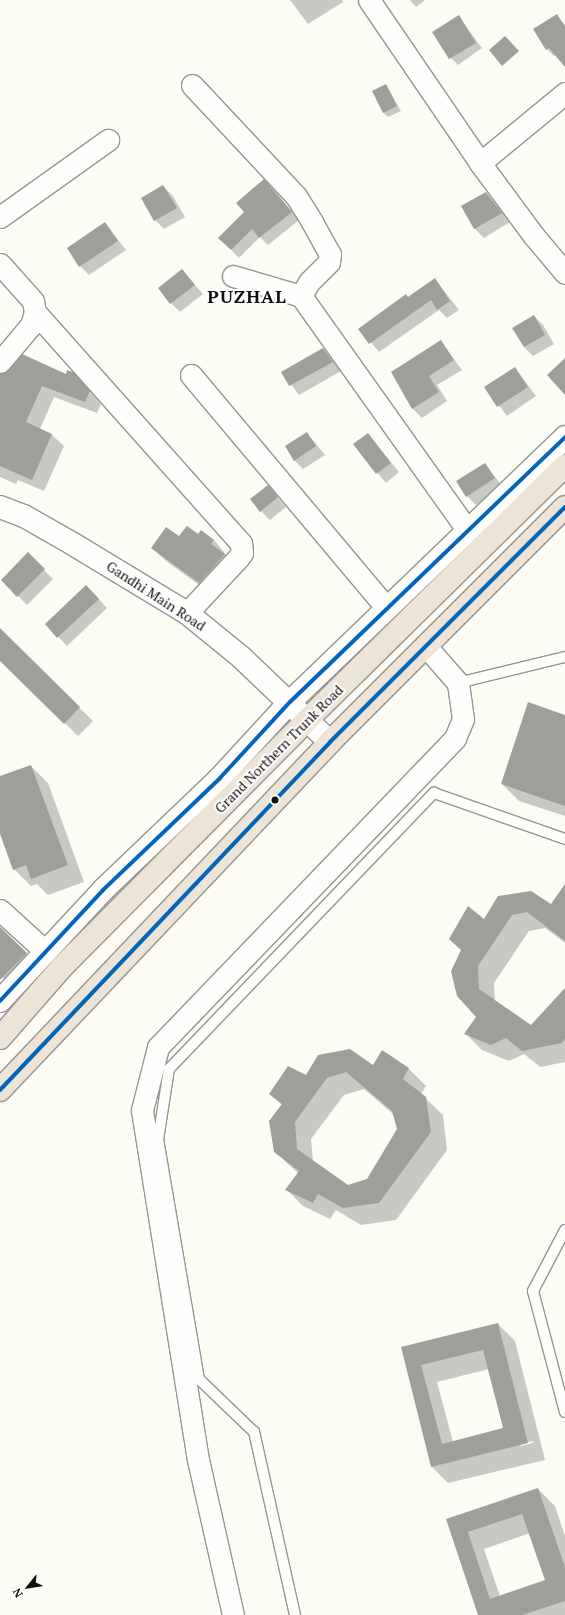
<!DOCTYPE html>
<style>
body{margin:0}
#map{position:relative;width:565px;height:1615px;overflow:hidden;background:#fcfbf4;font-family:"PT Serif",serif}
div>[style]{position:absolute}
.shadow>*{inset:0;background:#0003}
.building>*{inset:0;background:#a09e99}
.roads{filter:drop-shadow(1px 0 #969592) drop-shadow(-1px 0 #969592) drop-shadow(0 1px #969592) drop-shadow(0 -1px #969592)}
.service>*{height:10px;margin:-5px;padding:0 5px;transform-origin:5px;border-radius:5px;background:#fffefd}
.minor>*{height:21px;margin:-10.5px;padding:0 10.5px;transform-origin:10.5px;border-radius:10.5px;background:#fffefd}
.tertiary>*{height:22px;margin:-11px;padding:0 11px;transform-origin:11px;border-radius:11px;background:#fffefd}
.trunk>*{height:22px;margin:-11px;padding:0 11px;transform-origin:11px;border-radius:11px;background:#ece4d7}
.bus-1>*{height:4px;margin:-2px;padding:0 2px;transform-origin:2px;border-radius:2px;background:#0065bd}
.dots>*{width:11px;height:11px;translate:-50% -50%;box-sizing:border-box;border:2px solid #fff;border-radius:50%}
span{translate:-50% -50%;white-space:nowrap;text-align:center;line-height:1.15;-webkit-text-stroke:4px #fff;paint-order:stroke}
.street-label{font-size:14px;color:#0f0f0f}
.district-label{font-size:18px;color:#0f0f0f;font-weight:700;letter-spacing:1px}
.north{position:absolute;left:8px;top:1567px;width:40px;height:40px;-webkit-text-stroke:3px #fff;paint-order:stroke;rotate:240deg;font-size:11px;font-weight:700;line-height:16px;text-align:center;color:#0f0f0f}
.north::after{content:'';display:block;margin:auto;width:14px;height:18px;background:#0f0f0f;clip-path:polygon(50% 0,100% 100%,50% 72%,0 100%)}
</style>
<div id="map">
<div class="shadow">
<i style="clip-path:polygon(290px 0,342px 0,343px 2px,308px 24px)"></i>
<i style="clip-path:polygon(410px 0,425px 0,416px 7px)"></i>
<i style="clip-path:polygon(557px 16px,565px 25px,565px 65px,556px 54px,554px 56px,547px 49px)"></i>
<i style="clip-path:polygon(459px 17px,482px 48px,458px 65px,449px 56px)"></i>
<i style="clip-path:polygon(386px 85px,401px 111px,388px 117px,384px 113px)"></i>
<i style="clip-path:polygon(163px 186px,172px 195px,185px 217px,164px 229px,155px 220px,142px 198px)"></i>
<i style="clip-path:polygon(272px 188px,299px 220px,268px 245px,260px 237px,239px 258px,220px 238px)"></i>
<i style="clip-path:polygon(486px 193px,510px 222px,484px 238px,475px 229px,462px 207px)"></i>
<i style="clip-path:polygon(105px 223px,126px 250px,89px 275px,80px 266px)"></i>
<i style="clip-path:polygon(182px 270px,203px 294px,180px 312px,171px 303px)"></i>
<i style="clip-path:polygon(435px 279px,459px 310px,447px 318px,439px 310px,379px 352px,360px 329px)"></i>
<i style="clip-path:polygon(534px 316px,543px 325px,554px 344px,533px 356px,524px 347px)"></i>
<i style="clip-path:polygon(441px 342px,462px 370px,437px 385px,447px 401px,422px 418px,413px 409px,392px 372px)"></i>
<i style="clip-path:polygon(323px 349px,341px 371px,299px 395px,282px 372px)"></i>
<i style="clip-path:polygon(515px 368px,536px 396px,507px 416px,485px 387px)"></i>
<i style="clip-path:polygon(0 374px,84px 386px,101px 404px,97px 413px,54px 397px,40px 429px,52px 435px,64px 446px,44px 491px,18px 480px,16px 484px,0 477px)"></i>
<i style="clip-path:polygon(307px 433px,325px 455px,303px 469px,294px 460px)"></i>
<i style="clip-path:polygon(368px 434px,399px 472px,386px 483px,354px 445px)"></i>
<i style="clip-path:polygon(485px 464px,503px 487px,476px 505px,467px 496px)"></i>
<i style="clip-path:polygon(268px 487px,286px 507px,270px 520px,261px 511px)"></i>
<i style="clip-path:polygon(198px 536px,214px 540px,237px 568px,213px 595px,166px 561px,152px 548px)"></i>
<i style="clip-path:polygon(28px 554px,53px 579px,27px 605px,2px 580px)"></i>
<i style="clip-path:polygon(95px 595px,107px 608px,67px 646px,46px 624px)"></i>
<i style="clip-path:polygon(0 630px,93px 721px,78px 736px,0 659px)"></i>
<i style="clip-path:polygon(565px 716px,565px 816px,519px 801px,502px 784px)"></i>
<i style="clip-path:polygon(31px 766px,48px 783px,84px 882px,48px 895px,37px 884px,31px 886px,14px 869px,0 831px,0 777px)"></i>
<i style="clip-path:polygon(565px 892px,565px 943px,545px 928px,529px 931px,494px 983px,495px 1001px,531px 1026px,565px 989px,565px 1062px,540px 1067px,524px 1054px,509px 1061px,482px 1050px,466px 1034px,477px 1017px,457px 995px,484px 921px,551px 905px)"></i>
<i style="clip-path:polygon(0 928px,39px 966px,16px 991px,0 975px)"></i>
<i style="clip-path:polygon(evenodd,382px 1051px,409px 1069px,426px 1086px,421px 1094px,443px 1115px,447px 1150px,396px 1220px,361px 1225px,336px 1210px,330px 1219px,303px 1206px,286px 1189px,299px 1174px,275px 1152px,282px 1105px,270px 1094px,306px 1076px,373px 1067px,382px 1051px,364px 1089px,393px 1114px,398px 1129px,367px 1180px,348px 1186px,313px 1161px,311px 1139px,344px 1095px,364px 1089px)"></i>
<i style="clip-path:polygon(evenodd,498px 1324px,515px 1341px,545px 1460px,448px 1483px,432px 1467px,402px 1347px,498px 1324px,489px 1369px,505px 1429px,453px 1442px,437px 1382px,489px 1369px,498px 1324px,533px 1441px,533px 1443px,520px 1446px,520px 1444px,533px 1441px)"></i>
<i style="clip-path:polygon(evenodd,538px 1489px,555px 1506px,565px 1536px,565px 1615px,479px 1615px,447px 1519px,538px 1489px,530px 1533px,546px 1581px,500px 1596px,484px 1549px,530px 1533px)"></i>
</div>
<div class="building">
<i style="clip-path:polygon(557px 14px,565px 27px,565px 67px,549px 48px,546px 50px,533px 29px)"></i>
<i style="clip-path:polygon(459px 15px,476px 43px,449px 59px,432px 32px)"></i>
<i style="clip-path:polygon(505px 36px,519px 51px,502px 66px,489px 50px)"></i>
<i style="clip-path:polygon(386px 84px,397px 106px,383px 113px,372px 91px)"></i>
<i style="clip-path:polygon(264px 179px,292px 212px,259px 238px,252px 229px,231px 250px,218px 238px,244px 212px,236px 203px)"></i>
<i style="clip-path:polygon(163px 185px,177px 208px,154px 221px,141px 198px)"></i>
<i style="clip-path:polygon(486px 192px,502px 213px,474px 229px,461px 206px)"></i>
<i style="clip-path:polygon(105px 222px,118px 241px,79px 267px,67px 248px)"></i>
<i style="clip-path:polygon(182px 269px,195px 285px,170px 304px,158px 288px)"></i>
<i style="clip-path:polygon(435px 278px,450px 301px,437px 310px,431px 300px,369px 344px,358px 329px,406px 294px,408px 297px)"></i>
<i style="clip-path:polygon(534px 315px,545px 335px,524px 347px,512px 328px)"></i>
<i style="clip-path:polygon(441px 340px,454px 360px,429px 376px,439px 392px,412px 409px,391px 372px)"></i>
<i style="clip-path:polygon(323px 348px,333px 362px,289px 386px,281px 372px)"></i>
<i style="clip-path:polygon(22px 354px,66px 374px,67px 370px,73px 372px,90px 391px,85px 402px,42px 386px,26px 422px,52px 434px,32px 480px,0 466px,0 374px,9px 370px)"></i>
<i style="clip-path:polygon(565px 358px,565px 395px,547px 375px)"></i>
<i style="clip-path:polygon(515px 367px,528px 387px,497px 407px,484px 387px)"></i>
<i style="clip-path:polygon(307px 432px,316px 446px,294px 461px,285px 446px)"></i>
<i style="clip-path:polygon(368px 433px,391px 463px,376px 474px,353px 444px)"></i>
<i style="clip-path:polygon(485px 463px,495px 478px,466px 497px,456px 481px)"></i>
<i style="clip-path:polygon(268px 485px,278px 497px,260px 512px,250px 499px)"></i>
<i style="clip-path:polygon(187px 526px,198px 534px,201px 530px,214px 540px,211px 544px,225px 554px,199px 583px,151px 548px,166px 527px,179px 536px)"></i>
<i style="clip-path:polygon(28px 552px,45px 569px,17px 597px,1px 580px)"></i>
<i style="clip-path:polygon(86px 585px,99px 599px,57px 638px,45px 624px)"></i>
<i style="clip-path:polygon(0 628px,80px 707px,64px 724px,0 661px)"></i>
<i style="clip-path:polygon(528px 702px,565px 715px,565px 806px,501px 784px)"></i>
<i style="clip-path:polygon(31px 765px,68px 865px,31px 879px,26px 865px,13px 870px,0 834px,0 776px)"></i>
<i style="clip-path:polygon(565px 884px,565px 941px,527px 912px,512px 915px,478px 966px,479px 989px,531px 1025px,565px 988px,565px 1039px,562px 1043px,522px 1051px,506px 1038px,491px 1045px,464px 1034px,476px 1017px,457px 996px,451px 971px,461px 950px,449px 939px,468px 906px,484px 919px,498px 896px,531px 891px,551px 904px)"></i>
<i style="clip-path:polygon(0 927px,27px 953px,0 980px)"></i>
<i style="clip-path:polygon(evenodd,350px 1049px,373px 1065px,382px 1050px,409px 1068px,403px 1079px,426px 1097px,431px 1132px,379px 1203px,343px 1208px,318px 1194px,313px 1203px,285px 1190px,299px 1171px,274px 1152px,269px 1121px,282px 1104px,269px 1094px,288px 1066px,306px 1075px,318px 1055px,350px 1049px,346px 1072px,392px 1111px,397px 1129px,367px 1179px,348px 1185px,297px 1149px,295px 1122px,327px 1078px,346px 1072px)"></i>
<i style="clip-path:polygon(evenodd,498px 1323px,528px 1443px,431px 1467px,401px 1347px,498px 1323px,483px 1350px,503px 1428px,442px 1444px,421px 1365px,483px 1350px)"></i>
<i style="clip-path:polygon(evenodd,538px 1488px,565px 1567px,565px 1601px,522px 1615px,478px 1615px,446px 1519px,538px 1488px,522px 1514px,545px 1580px,490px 1599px,468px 1532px,522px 1514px)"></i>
</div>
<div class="roads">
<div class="service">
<i style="left:458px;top:683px;width:110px;rotate:-13.7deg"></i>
<i style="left:565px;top:1230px;width:69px;rotate:117.7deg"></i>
<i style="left:533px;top:1291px;width:125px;rotate:75.2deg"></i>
<i style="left:295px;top:1615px;width:188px;rotate:-102.6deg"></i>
<i style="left:254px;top:1432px;width:76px;rotate:-136.1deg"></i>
<i style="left:199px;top:1379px;width:242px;rotate:-99.7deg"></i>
<i style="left:158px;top:1140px;width:72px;rotate:-81.2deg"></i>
<i style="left:169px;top:1069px;width:383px;rotate:-46.2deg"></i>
<i style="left:434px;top:793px;width:139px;rotate:19.3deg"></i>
</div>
<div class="minor">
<i style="left:369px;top:0;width:197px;rotate:55.7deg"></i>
<i style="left:480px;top:163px;width:91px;rotate:53.5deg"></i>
<i style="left:534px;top:236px;width:48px;rotate:50deg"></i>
<i style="left:192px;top:85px;width:152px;rotate:46.9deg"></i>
<i style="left:296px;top:196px;width:31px;rotate:58deg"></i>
<i style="left:312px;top:222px;width:37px;rotate:61deg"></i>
<i style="left:330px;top:254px;width:8px;rotate:97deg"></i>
<i style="left:329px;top:262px;width:28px;rotate:135deg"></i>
<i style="left:309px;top:282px;width:16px;rotate:120deg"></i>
<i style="left:301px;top:296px;width:287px;rotate:54.6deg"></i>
<i style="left:480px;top:163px;width:110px;rotate:-39.5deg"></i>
<i style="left:0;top:217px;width:133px;rotate:-35.5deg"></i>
<i style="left:0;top:264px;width:50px;rotate:48.3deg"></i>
<i style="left:33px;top:301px;width:11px;rotate:80deg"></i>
<i style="left:35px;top:312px;width:14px;rotate:107deg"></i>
<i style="left:31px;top:325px;width:48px;rotate:130deg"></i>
<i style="left:233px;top:276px;width:71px;rotate:16.4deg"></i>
<i style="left:35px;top:312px;width:310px;rotate:48.3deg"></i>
<i style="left:241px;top:543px;width:10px;rotate:84deg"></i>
<i style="left:242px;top:553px;width:5px;rotate:127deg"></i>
<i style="left:239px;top:557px;width:76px;rotate:132.9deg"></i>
<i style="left:191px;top:375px;width:303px;rotate:50deg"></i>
<i style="left:0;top:910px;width:59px;rotate:42.3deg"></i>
<i style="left:233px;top:1615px;width:159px;rotate:-102.7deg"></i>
<i style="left:198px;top:1460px;width:354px;rotate:-99.1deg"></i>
<i style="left:142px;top:1110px;width:65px;rotate:-75.7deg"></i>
<i style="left:158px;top:1047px;width:429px;rotate:-46.1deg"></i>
<i style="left:455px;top:738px;width:21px;rotate:-67deg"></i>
<i style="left:463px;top:719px;width:36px;rotate:-98deg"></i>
<i style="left:458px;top:683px;width:50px;rotate:-131deg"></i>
</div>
<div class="tertiary">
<i style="left:0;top:507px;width:26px;rotate:21deg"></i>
<i style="left:24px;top:516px;width:56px;rotate:29.7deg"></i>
<i style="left:73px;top:544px;width:133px;rotate:31.2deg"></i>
<i style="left:187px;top:613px;width:70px;rotate:39.2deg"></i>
<i style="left:241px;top:657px;width:123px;rotate:43.7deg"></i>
<i style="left:0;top:1001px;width:151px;rotate:-47.1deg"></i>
<i style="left:103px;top:890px;width:162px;rotate:-43.7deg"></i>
<i style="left:220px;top:778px;width:103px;rotate:-47.4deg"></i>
<i style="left:290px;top:702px;width:382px;rotate:-43.9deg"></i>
</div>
<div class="trunk">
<i style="left:0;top:1038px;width:94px;rotate:-48.9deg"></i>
<i style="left:62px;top:967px;width:349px;rotate:-45.2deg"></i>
<i style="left:308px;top:719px;width:361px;rotate:-44.6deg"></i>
<i style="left:0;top:1090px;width:480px;rotate:-46.5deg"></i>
<i style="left:330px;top:742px;width:332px;rotate:-45deg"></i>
</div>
</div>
<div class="bus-1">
<i style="left:0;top:1001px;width:151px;rotate:-47.1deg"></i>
<i style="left:103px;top:890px;width:162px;rotate:-43.7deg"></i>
<i style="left:220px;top:778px;width:103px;rotate:-47.4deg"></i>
<i style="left:290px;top:702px;width:382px;rotate:-43.9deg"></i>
<i style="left:0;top:1090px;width:480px;rotate:-46.5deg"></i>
<i style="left:330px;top:742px;width:332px;rotate:-45deg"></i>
</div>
<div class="dots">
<i style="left:275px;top:800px;background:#0f0f0f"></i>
</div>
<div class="street-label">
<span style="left:156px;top:596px;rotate:33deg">Gandhi Main Road</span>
<span style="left:279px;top:749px;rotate:-45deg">Grand Northern Trunk Road</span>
</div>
<div class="district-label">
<span style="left:247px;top:296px">PUZHAL</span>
</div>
<div class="north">N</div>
</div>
